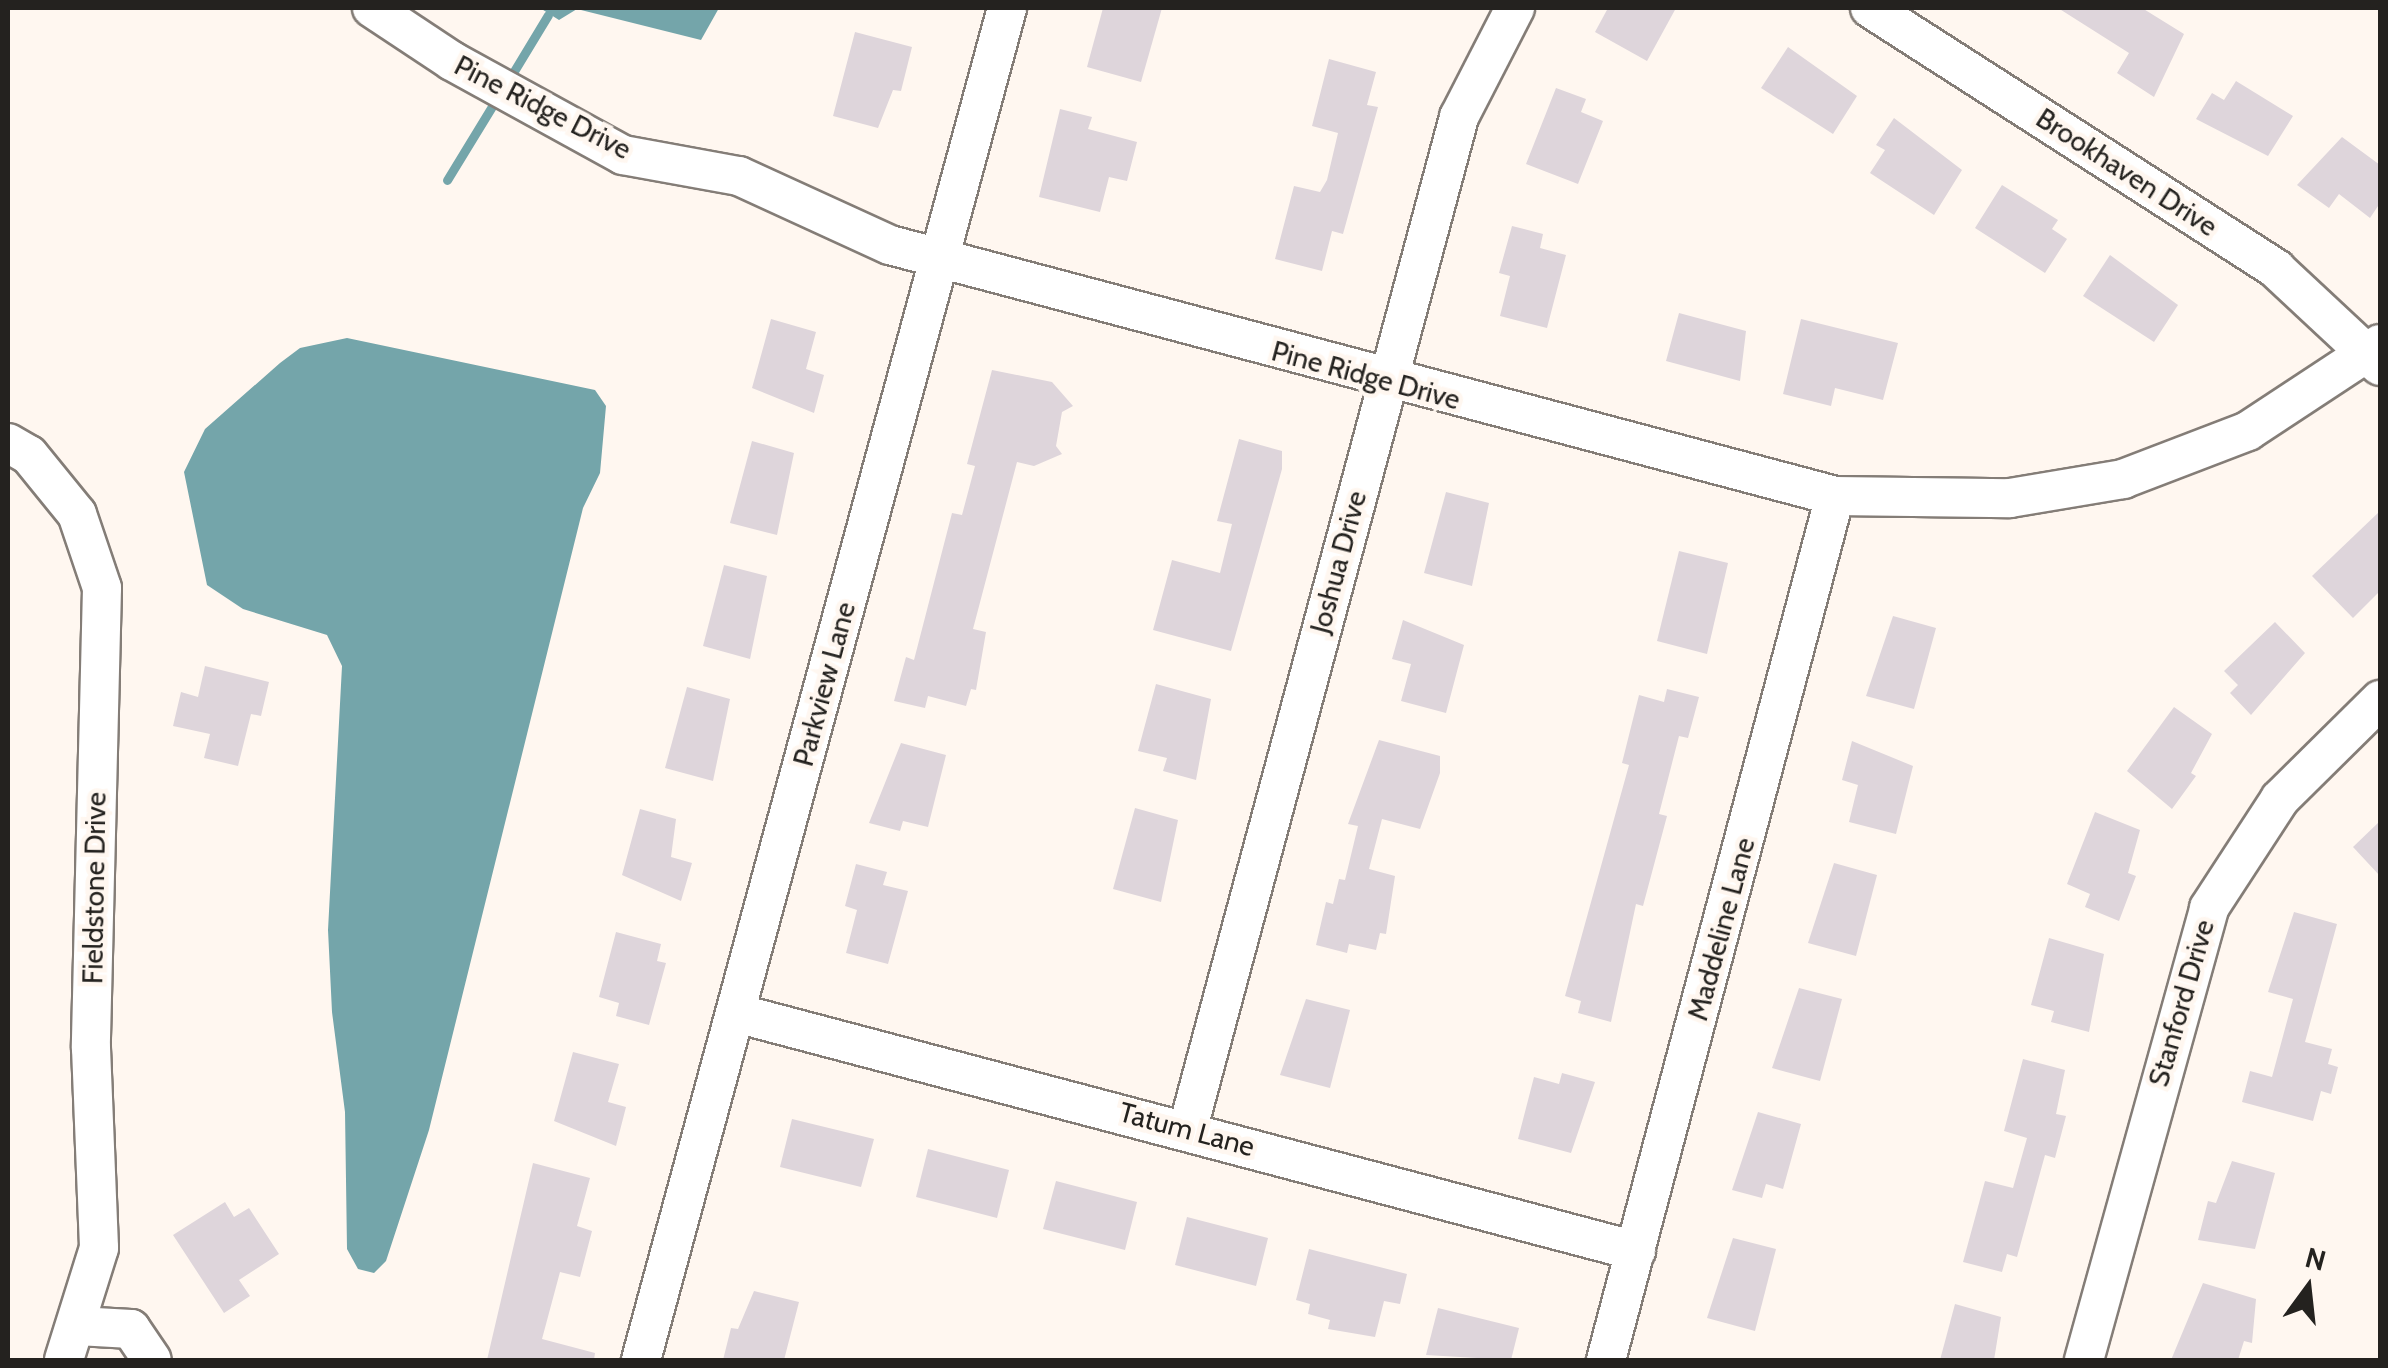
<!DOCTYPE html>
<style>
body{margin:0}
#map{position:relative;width:2388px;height:1368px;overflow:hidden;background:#fff7f0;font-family:Cabin,sans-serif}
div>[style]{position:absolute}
.water>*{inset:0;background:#74a5aa}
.stream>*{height:9px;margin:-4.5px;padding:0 4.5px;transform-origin:4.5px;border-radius:4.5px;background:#74a5aa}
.building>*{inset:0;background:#ded5db}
.roads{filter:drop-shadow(2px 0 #847d77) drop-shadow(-2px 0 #847d77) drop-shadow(0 2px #847d77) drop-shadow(0 -2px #847d77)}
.minor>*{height:38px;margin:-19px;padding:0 19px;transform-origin:19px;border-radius:19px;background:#fff}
span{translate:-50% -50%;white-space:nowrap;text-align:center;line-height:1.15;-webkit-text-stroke:9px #fff7f0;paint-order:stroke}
.street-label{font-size:28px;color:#24221f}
.frame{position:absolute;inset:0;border:10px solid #24221f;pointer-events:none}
.north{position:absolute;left:2258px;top:1238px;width:100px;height:100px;-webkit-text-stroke:8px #fff7f0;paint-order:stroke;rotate:15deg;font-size:28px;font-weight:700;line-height:40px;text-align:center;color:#24221f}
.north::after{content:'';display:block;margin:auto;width:35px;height:45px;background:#24221f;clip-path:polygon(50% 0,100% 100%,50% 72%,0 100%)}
</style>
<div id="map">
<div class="water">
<i style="clip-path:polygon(540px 8px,719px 8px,701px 40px,577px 9px,559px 20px)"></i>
<i style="clip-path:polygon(347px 338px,595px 390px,606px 406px,600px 473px,583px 508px,429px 1130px,386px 1261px,374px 1273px,358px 1269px,347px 1249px,345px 1112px,332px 1012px,328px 930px,342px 666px,327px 635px,243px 609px,207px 585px,184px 472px,205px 429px,280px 363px,300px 348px)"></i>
</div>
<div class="stream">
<i style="left:508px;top:81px;width:77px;rotate:-58.8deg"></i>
<i style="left:447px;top:180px;width:96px;rotate:-58.6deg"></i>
</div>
<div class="building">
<i style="clip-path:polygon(1103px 8px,1162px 8px,1141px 82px,1087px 67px)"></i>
<i style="clip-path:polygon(1608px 8px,1676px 8px,1647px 61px,1595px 32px)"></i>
<i style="clip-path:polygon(2058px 8px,2142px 8px,2184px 34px,2154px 97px,2117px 73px,2129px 53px)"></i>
<i style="clip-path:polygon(855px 32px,912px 47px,901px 91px,893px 90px,878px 128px,833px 116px)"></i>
<i style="clip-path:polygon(1788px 47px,1857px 96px,1833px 134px,1761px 88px)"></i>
<i style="clip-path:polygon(1329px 59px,1376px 72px,1367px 105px,1378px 107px,1343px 234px,1332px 231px,1322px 271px,1275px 259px,1294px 186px,1320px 192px,1327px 180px,1338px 133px,1312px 126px)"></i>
<i style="clip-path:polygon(2236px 81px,2293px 116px,2268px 156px,2196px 119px,2212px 93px,2224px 100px)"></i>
<i style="clip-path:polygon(1556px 88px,1586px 99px,1581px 112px,1603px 121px,1578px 184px,1526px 164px)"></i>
<i style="clip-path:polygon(1060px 109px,1092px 117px,1088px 129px,1137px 142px,1127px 181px,1109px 177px,1100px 212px,1039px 197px)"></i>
<i style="clip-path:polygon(1894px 118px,1962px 170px,1934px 215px,1870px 173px,1885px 150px,1876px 145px)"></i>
<i style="clip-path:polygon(2342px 137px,2380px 165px,2380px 203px,2370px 218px,2339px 194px,2329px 208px,2297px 185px)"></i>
<i style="clip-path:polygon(2002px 185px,2058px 220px,2052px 229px,2067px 239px,2045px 273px,1975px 228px)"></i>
<i style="clip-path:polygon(1512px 226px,1543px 234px,1540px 248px,1566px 255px,1547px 328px,1500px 316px,1510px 276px,1499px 273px)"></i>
<i style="clip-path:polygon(2110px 255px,2178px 305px,2154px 342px,2083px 296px)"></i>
<i style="clip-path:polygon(1679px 313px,1746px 331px,1740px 381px,1666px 361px)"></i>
<i style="clip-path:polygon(771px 319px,816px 332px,806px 369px,824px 375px,814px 413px,752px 388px)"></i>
<i style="clip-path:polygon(1801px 319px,1898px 343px,1883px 400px,1835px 388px,1831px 406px,1783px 394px)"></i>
<i style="clip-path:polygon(992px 370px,1052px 382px,1073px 406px,1062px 412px,1056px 446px,1062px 454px,1034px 466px,1017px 462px,973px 629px,986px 632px,976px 690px,971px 689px,966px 706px,928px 696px,925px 708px,894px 701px,906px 657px,914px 660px,952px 513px,962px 515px,975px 466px,967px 464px)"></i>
<i style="clip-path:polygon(1239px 439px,1282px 451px,1282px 469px,1231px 651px,1153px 630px,1172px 560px,1220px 573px,1232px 524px,1217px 521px)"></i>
<i style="clip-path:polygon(752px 441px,794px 453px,777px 535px,730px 523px)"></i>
<i style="clip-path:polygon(1446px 492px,1489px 503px,1472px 586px,1424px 573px)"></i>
<i style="clip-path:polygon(2380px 511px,2380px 591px,2353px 618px,2312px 576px)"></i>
<i style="clip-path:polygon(1679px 551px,1728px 563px,1707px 654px,1657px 641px)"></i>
<i style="clip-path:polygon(724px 565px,767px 576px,750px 659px,703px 646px)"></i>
<i style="clip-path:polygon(1893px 616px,1936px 628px,1914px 709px,1866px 696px)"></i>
<i style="clip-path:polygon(1403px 620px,1464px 645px,1446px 713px,1401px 701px,1411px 664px,1392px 659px)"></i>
<i style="clip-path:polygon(2275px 622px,2305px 653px,2251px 715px,2230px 693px,2238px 685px,2224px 671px)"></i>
<i style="clip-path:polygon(205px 666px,269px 682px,261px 716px,251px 714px,238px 766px,204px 758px,210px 734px,173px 726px,181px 692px,198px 697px)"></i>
<i style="clip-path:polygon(1156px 684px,1211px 699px,1196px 780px,1163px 771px,1167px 758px,1138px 751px)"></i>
<i style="clip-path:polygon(687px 687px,730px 699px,713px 781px,665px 768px)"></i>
<i style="clip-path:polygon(1667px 689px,1699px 697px,1688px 738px,1679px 736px,1659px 814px,1667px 816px,1643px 906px,1636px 904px,1611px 1022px,1578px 1013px,1581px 1001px,1565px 996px,1629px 765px,1622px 763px,1639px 695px,1664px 702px)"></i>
<i style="clip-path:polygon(2174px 707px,2212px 734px,2191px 773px,2196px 776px,2172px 809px,2127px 771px)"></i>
<i style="clip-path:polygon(1379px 740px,1440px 756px,1440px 773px,1420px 829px,1382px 819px,1369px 869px,1395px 876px,1386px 934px,1380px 933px,1376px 950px,1349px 944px,1347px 953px,1316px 945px,1326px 902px,1333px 904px,1339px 879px,1345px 880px,1358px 826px,1348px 824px)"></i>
<i style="clip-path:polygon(1852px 741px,1913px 766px,1896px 834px,1849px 822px,1858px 785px,1842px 780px)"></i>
<i style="clip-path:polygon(901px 743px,946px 755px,928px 827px,903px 821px,900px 831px,869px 823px)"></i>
<i style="clip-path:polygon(1135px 808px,1178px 820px,1161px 902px,1113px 889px)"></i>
<i style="clip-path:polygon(640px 809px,676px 819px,671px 857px,692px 863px,681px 901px,622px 875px)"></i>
<i style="clip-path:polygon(2095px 812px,2140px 830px,2128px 873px,2136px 876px,2119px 921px,2085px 907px,2090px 894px,2067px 884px)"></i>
<i style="clip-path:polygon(2380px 821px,2380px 876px,2353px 847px)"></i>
<i style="clip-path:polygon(1834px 863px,1877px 875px,1856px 956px,1808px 943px)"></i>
<i style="clip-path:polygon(856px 864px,887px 872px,883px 885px,908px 891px,888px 964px,846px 953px,857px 910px,845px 906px)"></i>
<i style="clip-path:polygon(2294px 912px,2337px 924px,2305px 1042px,2332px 1049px,2328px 1064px,2338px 1067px,2331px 1094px,2321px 1091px,2313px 1121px,2242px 1102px,2250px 1071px,2272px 1077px,2293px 999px,2268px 992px)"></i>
<i style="clip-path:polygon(616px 932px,661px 944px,657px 961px,666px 963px,649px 1025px,616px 1016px,619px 1003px,599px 997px)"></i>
<i style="clip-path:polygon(2049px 938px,2104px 954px,2089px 1032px,2051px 1022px,2054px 1011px,2031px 1005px)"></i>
<i style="clip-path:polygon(1799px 988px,1842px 999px,1820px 1081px,1772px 1068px)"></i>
<i style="clip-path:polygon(1306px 999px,1350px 1010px,1330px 1088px,1280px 1075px)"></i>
<i style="clip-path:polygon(573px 1052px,619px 1064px,608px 1102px,626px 1107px,616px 1146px,554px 1121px)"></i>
<i style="clip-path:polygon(2023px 1059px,2065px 1070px,2056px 1114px,2066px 1116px,2055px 1158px,2045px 1155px,2017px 1257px,2007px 1254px,2002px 1272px,1963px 1262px,1985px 1181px,2013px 1188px,2027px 1138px,2004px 1131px)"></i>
<i style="clip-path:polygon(1562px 1073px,1595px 1082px,1571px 1153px,1518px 1139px,1534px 1077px,1559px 1084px)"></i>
<i style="clip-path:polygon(1758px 1112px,1801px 1124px,1783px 1189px,1766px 1184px,1762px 1198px,1732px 1190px)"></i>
<i style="clip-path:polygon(792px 1119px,874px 1139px,861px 1187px,780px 1167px)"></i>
<i style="clip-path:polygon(928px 1149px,1009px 1170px,997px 1218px,916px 1197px)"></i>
<i style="clip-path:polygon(2232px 1161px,2275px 1173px,2255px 1249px,2198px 1240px,2208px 1201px,2216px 1203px)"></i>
<i style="clip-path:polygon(533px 1163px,590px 1178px,577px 1226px,592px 1231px,580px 1277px,560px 1272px,542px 1339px,595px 1353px,594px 1360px,487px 1360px)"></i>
<i style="clip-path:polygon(1056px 1181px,1137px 1202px,1125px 1250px,1043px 1229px)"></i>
<i style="clip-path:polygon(225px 1202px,234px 1217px,249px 1208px,279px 1254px,239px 1280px,250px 1296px,224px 1313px,173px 1235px)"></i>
<i style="clip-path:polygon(1187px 1217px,1268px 1238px,1256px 1286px,1175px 1265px)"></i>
<i style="clip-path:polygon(1733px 1238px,1776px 1249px,1755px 1331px,1707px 1318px)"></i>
<i style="clip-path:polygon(1309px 1249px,1407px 1274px,1400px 1304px,1384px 1301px,1375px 1337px,1328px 1329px,1330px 1320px,1308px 1314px,1310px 1304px,1296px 1300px)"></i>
<i style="clip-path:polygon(2203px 1283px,2256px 1299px,2252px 1343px,2244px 1341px,2238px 1360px,2171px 1360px)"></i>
<i style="clip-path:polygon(754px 1291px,799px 1302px,784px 1360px,723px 1360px,731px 1328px,738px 1329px)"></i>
<i style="clip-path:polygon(1955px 1304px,2001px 1317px,1994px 1360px,1940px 1360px)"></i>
<i style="clip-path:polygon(1438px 1308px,1519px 1328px,1511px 1360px,1426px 1355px)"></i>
</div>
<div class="roads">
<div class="minor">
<i style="left:372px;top:8px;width:96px;rotate:33.5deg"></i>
<i style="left:452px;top:61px;width:195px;rotate:28.8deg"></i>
<i style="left:623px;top:155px;width:118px;rotate:10.3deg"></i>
<i style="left:739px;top:176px;width:166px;rotate:24.6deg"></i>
<i style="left:890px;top:245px;width:978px;rotate:14.87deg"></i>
<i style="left:1835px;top:496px;width:175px;rotate:0.7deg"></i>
<i style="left:2010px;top:498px;width:115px;rotate:-9.5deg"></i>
<i style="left:2123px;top:479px;width:134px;rotate:-21deg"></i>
<i style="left:2248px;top:431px;width:158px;rotate:-33.4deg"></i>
<i style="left:1870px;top:8px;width:483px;rotate:32.7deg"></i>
<i style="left:2276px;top:269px;width:142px;rotate:43deg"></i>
<i style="left:8px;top:443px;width:24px;rotate:30deg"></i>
<i style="left:29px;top:455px;width:76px;rotate:50.9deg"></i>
<i style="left:77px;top:514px;width:78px;rotate:71.3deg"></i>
<i style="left:102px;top:588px;width:460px;rotate:91.4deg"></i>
<i style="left:91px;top:1048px;width:200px;rotate:87.7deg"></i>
<i style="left:99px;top:1248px;width:117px;rotate:107.4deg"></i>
<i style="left:736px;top:1013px;width:931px;rotate:14.81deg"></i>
<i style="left:1188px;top:1128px;width:1047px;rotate:-74.99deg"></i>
<i style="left:1459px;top:117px;width:123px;rotate:-62.8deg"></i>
<i style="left:78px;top:1326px;width:53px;rotate:3.2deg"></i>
<i style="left:131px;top:1329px;width:37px;rotate:56deg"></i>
<i style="left:641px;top:1360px;width:1401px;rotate:-74.85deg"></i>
<i style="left:1606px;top:1360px;width:894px;rotate:-75.16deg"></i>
<i style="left:2084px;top:1360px;width:469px;rotate:-74.5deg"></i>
<i style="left:2209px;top:908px;width:130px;rotate:-56.9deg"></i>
<i style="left:2280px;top:799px;width:141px;rotate:-44.7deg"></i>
</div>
</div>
<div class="street-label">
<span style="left:543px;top:107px;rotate:27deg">Pine Ridge Drive</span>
<span style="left:2127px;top:172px;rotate:33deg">Brookhaven Drive</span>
<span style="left:1366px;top:375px;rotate:15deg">Pine Ridge Drive</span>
<span style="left:1338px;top:562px;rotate:-75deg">Joshua Drive</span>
<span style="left:824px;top:684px;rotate:-75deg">Parkview Lane</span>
<span style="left:94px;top:888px;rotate:-89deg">Fieldstone Drive</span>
<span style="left:1721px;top:929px;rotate:-75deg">Maddeline Lane</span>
<span style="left:2181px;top:1003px;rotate:-74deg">Stanford Drive</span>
<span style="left:1187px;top:1129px;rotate:15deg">Tatum Lane</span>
</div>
<div class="frame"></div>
<div class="north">N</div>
</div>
